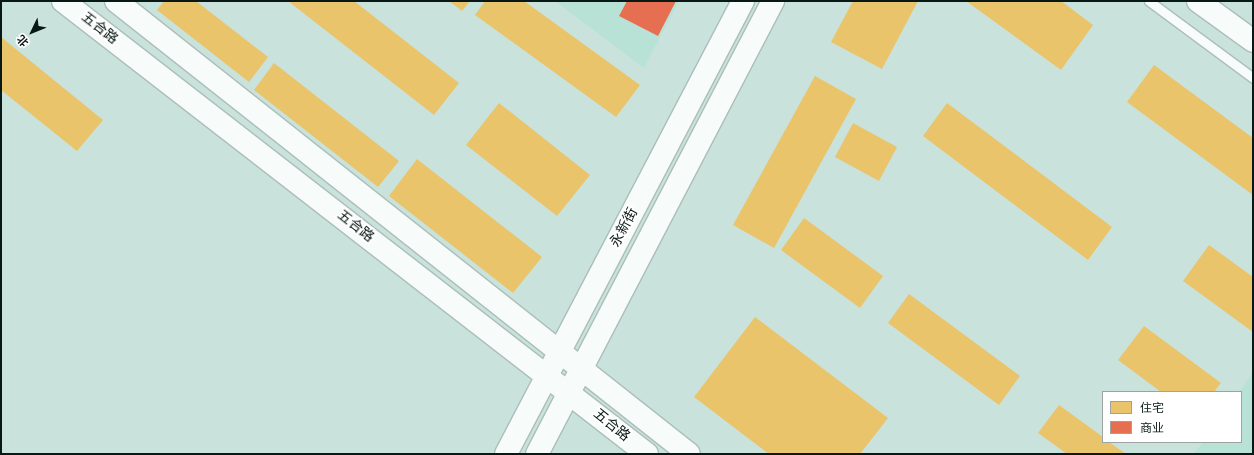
<!DOCTYPE html>
<meta charset="utf-8">
<style>
body{margin:0}
#map{position:relative;width:1254px;height:455px;overflow:hidden;background:#cae2dc;font-family:Overpass,"Noto Sans SC",sans-serif}
div>[style]{position:absolute}
.built>*{inset:0;background:#b9e2d7}
.homes>*{inset:0;background:#e9c46a}
.shops>*{inset:0;background:#e76f51}
.roads{filter:drop-shadow(1px 0 #abbeb9) drop-shadow(-1px 0 #abbeb9) drop-shadow(0 1px #abbeb9) drop-shadow(0 -1px #abbeb9)}
.lane>*{height:9px;margin:-4.5px;padding:0 4.5px;transform-origin:4.5px;border-radius:4.5px;background:#f7fbfa}
.secondary>*{height:22px;margin:-11px;padding:0 11px;transform-origin:11px;border-radius:11px;background:#f7fbfa}
span{translate:-50% -50%;white-space:nowrap;text-align:center;line-height:1.15;-webkit-text-stroke:4px #fff;paint-order:stroke}
.street-label{font-size:14px;color:#081915}
.frame{position:absolute;inset:0;border:2px solid #081915;pointer-events:none}
.legend{position:absolute;left:1102px;top:391px;width:140px;height:52px;box-sizing:border-box;background:#fff;border:1px solid #9ca3a1;margin:0;padding:5px 7px;list-style:none;font-size:12px;color:#081915}
.legend li{display:flex;align-items:center;gap:8px;height:20px}
.legend b{width:20px;border:1px solid #9ca3a1}
.north{position:absolute;left:12px;top:12px;width:40px;height:40px;-webkit-text-stroke:3px #fff;paint-order:stroke;rotate:227deg;font-size:11px;font-weight:700;line-height:16px;text-align:center;color:#081915}
.north::after{content:'';display:block;margin:auto;width:14px;height:18px;background:#081915;clip-path:polygon(50% 0,100% 100%,50% 72%,0 100%)}
</style>
<div id="map">
<div class="built">
<i style="clip-path:polygon(555px 1px,679px 1px,644px 68px)"></i>
<i style="clip-path:polygon(1253px 372px,1253px 454px,1194px 454px,1203px 442px,1241px 442px,1239px 392px)"></i>
</div>
<div class="homes">
<i style="clip-path:polygon(164px 1px,196px 1px,268px 57px,249px 82px,157px 10px)"></i>
<i style="clip-path:polygon(288px 1px,354px 1px,459px 83px,434px 115px)"></i>
<i style="clip-path:polygon(449px 1px,470px 1px,462px 11px)"></i>
<i style="clip-path:polygon(485px 1px,524px 1px,640px 85px,616px 117px,475px 15px)"></i>
<i style="clip-path:polygon(853px 1px,918px 1px,882px 69px,831px 42px)"></i>
<i style="clip-path:polygon(966px 1px,1061px 1px,1093px 25px,1061px 70px)"></i>
<i style="clip-path:polygon(1px 37px,103px 120px,77px 151px,1px 90px)"></i>
<i style="clip-path:polygon(274px 63px,399px 161px,378px 187px,254px 90px)"></i>
<i style="clip-path:polygon(1154px 65px,1253px 138px,1253px 195px,1127px 102px)"></i>
<i style="clip-path:polygon(815px 76px,856px 99px,774px 248px,733px 225px)"></i>
<i style="clip-path:polygon(499px 103px,590px 175px,557px 216px,466px 145px)"></i>
<i style="clip-path:polygon(947px 103px,1112px 227px,1088px 260px,923px 136px)"></i>
<i style="clip-path:polygon(853px 123px,897px 147px,879px 181px,835px 157px)"></i>
<i style="clip-path:polygon(417px 159px,542px 257px,513px 293px,389px 196px)"></i>
<i style="clip-path:polygon(804px 218px,883px 276px,860px 308px,781px 250px)"></i>
<i style="clip-path:polygon(1209px 245px,1253px 277px,1253px 332px,1183px 281px)"></i>
<i style="clip-path:polygon(909px 294px,1020px 376px,999px 405px,888px 323px)"></i>
<i style="clip-path:polygon(755px 317px,888px 418px,860px 454px,769px 454px,694px 397px)"></i>
<i style="clip-path:polygon(1144px 326px,1221px 383px,1214px 392px,1161px 392px,1118px 360px)"></i>
<i style="clip-path:polygon(1059px 405px,1103px 437px,1103px 442px,1109px 442px,1126px 454px,1067px 454px,1038px 433px)"></i>
</div>
<div class="shops">
<i style="clip-path:polygon(627px 1px,676px 1px,658px 36px,619px 16px)"></i>
</div>
<div class="roads">
<div class="lane">
<i style="left:1149px;top:1px;width:129px;rotate:36.5deg"></i>
</div>
<div class="secondary">
<i style="left:63px;top:1px;width:739px;rotate:37.8deg"></i>
<i style="left:116px;top:1px;width:730px;rotate:38.33deg"></i>
<i style="left:1198px;top:1px;width:68px;rotate:36deg"></i>
<i style="left:506px;top:454px;width:511px;rotate:-62.38deg"></i>
<i style="left:537px;top:454px;width:511px;rotate:-62.48deg"></i>
</div>
</div>
<div class="street-label">
<span style="left:99px;top:29px;rotate:38deg">五合路</span>
<span style="left:355px;top:227px;rotate:38deg">五合路</span>
<span style="left:625px;top:228px;rotate:-62deg">永新街</span>
<span style="left:611px;top:426px;rotate:39deg">五合路</span>
</div>
<div class="frame"></div>
<ul class="legend">
<li><b style="height:11px;background:#e9c46a"></b>住宅</li>
<li><b style="height:11px;background:#e76f51"></b>商业</li>
</ul>
<div class="north">北</div>
</div>
